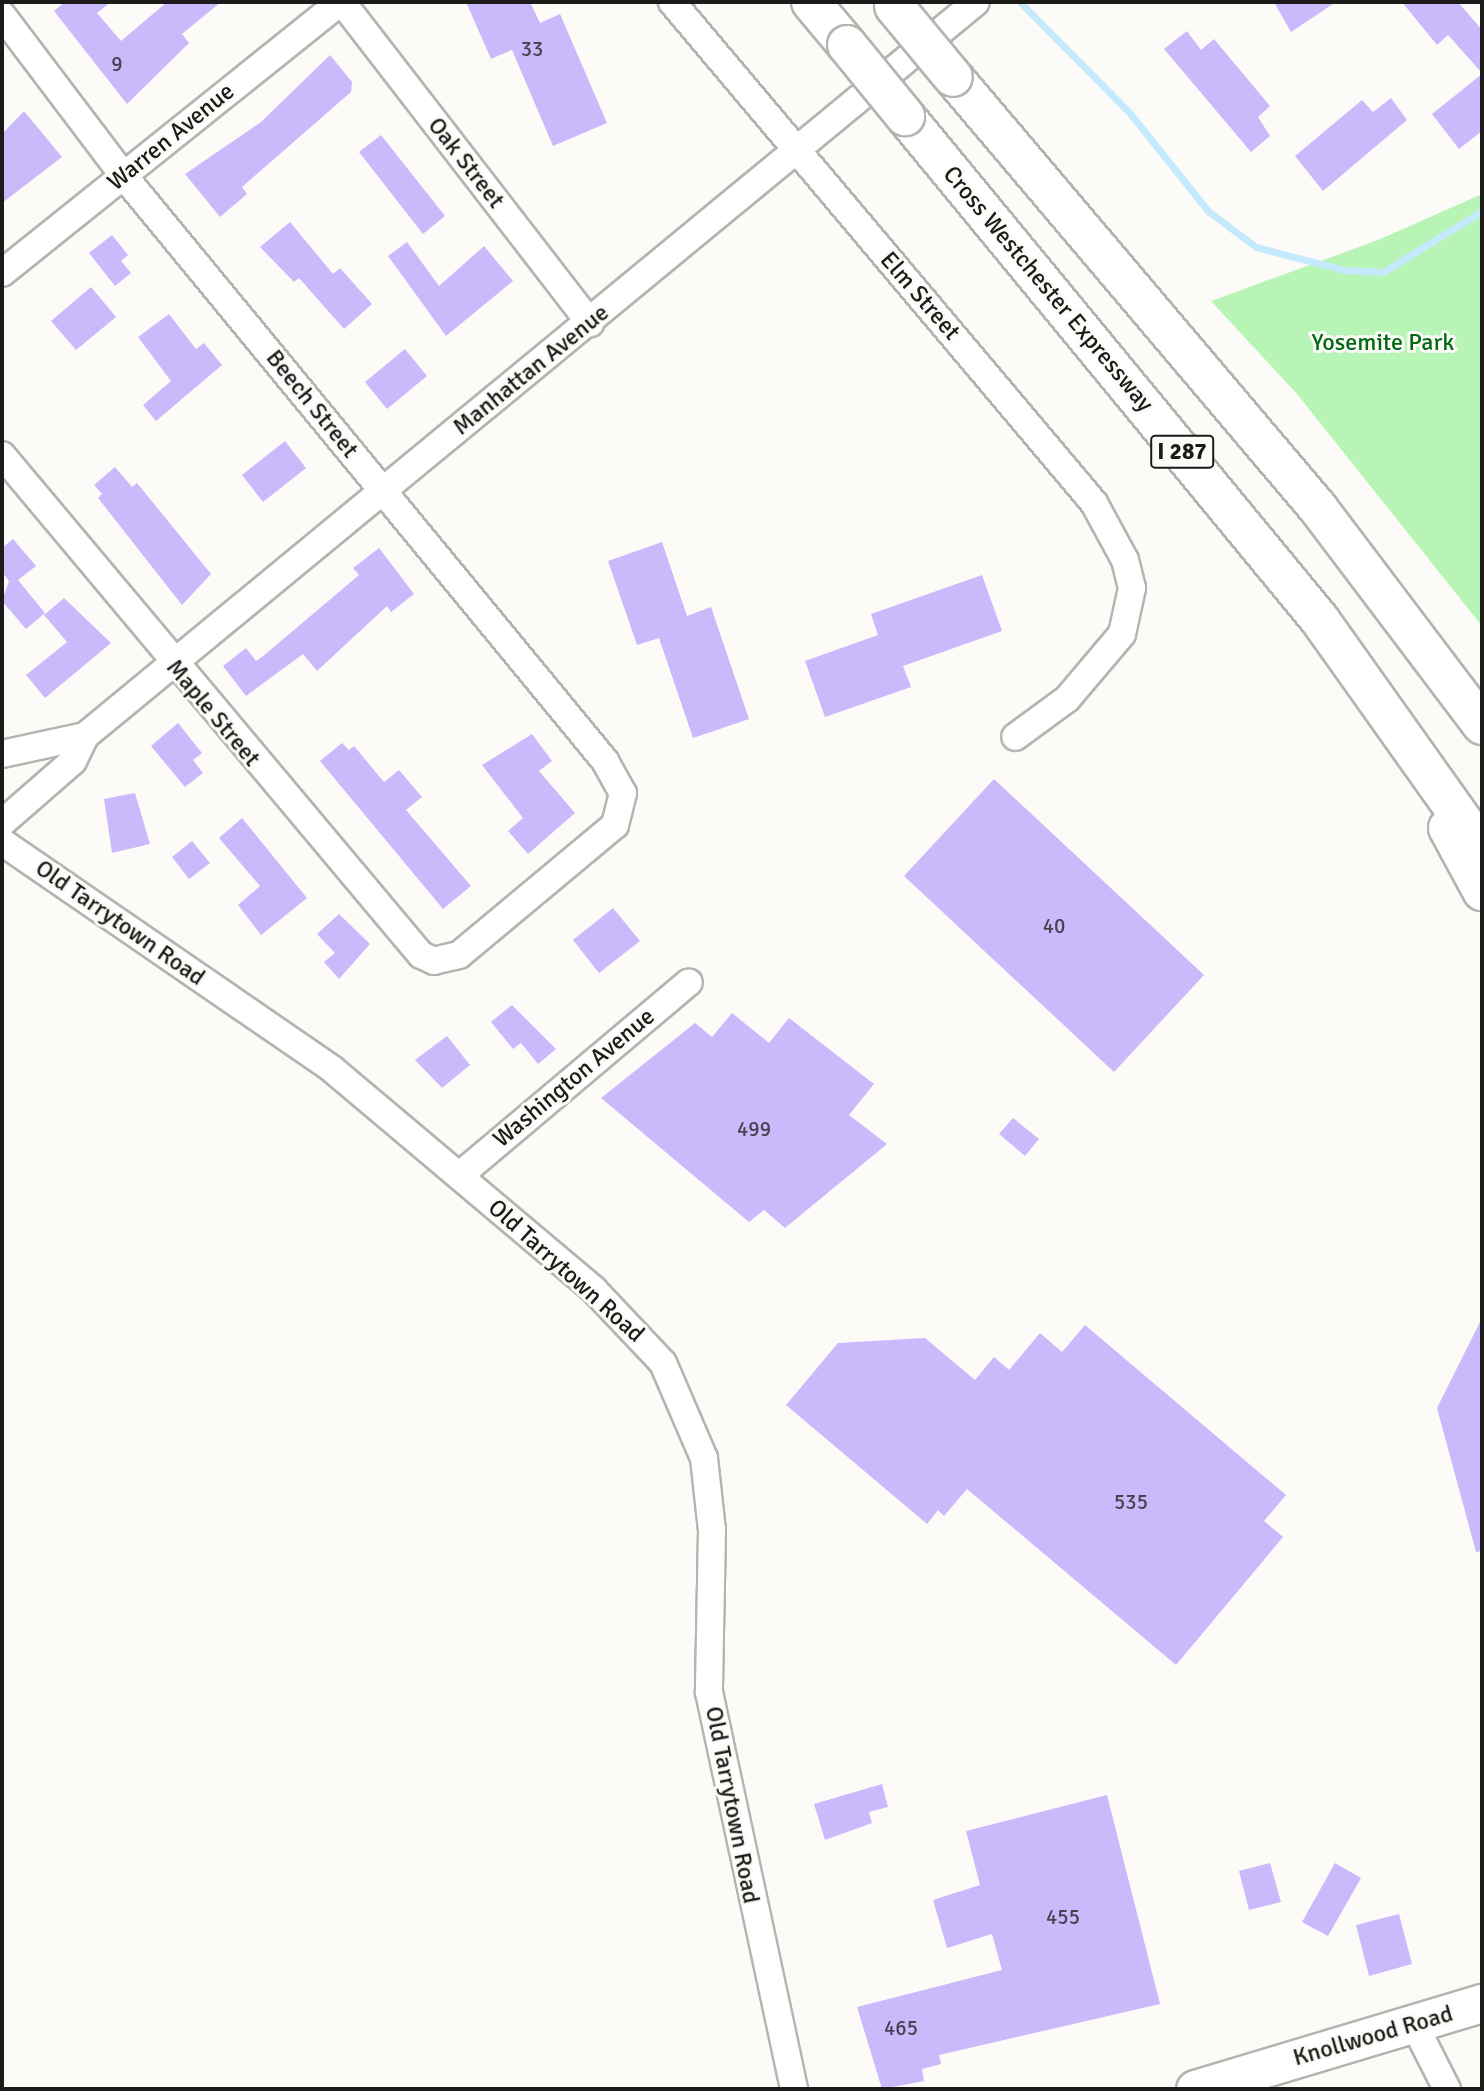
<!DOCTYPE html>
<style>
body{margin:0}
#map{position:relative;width:1484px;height:2091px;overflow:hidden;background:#fcfbf8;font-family:Signika,sans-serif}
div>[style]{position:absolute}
.green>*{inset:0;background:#b8f4b6}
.stream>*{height:7px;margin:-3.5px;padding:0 3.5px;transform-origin:3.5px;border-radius:3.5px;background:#c5eafd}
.building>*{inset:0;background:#cabafc}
.roads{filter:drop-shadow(2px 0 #b5b4b0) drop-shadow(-2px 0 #b5b4b0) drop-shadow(0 2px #b5b4b0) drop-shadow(0 -2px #b5b4b0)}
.minor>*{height:26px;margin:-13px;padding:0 13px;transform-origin:13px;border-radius:13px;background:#fff}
.secondary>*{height:37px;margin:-18.5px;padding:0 18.5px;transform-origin:18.5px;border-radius:18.5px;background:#fff}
.motorway>*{height:38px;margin:-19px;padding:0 19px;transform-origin:19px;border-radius:19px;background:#fff}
.bridges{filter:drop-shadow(2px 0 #b5b4b0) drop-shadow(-2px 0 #b5b4b0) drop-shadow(0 2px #b5b4b0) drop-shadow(0 -2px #b5b4b0)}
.motorway-bridge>*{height:38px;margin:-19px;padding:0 19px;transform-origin:19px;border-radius:19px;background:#fff}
span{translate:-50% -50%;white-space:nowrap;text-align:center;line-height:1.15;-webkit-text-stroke:6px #fcfbf8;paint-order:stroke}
.number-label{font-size:21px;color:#474352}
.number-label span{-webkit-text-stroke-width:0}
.shield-label span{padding:2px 5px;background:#fcfbf8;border:2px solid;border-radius:5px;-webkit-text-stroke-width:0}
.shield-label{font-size:23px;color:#1b1b1a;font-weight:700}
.street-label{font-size:24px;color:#1b1b1a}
.park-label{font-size:24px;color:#026912}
.frame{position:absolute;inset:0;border:4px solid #1b1b1a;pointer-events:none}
</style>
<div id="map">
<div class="green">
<i style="clip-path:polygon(1482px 194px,1482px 626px,1297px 394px,1211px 301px,1378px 240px)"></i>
</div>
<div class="stream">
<i style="left:1020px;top:2px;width:155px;rotate:45.3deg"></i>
<i style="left:1129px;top:112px;width:127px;rotate:51.4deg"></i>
<i style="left:1208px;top:211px;width:60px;rotate:36.9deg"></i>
<i style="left:1256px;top:247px;width:91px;rotate:14.6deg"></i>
<i style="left:1344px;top:270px;width:39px;rotate:3deg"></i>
<i style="left:1383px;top:272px;width:116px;rotate:-31.6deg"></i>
</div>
<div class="building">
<i style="clip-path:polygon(65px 2px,111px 2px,97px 13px,121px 41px,167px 2px,221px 2px,182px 34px,189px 43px,127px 104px,54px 11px)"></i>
<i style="clip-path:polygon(466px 2px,530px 2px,540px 23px,560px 14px,607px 123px,553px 146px,512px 50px,491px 59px)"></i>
<i style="clip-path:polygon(1274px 2px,1336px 2px,1291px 32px)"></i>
<i style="clip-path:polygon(1402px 2px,1458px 2px,1482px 30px,1482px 73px,1448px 35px,1437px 45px)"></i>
<i style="clip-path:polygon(1187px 31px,1201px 50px,1214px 39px,1270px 106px,1258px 117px,1270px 136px,1251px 152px,1164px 49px)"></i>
<i style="clip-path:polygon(330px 55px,352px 82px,351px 92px,242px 187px,247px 194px,220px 217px,185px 174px,261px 122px)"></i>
<i style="clip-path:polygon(1482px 74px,1482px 131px,1459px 149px,1432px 114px)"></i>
<i style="clip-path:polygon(1391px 98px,1407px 120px,1323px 191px,1295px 156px,1362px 100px,1373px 112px)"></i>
<i style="clip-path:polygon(24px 111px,62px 157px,2px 203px,2px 134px)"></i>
<i style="clip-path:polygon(381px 135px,445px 216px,423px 234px,359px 152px)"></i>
<i style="clip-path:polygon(290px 222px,333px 274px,340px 268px,372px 304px,344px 329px,299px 278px,294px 282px,260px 247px)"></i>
<i style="clip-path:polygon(112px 235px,128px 255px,121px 261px,131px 273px,115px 286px,89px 253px)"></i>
<i style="clip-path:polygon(407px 242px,439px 286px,484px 246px,513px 281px,446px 336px,388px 256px)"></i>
<i style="clip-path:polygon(91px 287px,116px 317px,76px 350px,51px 321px)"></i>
<i style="clip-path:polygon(169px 314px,196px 349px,204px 343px,222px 365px,156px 421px,143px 405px,171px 381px,138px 337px)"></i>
<i style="clip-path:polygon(405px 349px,427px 376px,387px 409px,365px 382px)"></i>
<i style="clip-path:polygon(285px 441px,306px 468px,263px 502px,242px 475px)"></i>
<i style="clip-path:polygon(115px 467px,132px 487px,137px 483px,211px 574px,182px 605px,98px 498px,102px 494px,94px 485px)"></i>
<i style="clip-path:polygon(13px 539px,36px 566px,18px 580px,45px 613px,26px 629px,2px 601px,9px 581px,2px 572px,2px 548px)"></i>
<i style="clip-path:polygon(662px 542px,687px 616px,711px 607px,749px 719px,693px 738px,659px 638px,637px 645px,608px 561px)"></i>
<i style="clip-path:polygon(379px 548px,414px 594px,391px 612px,387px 606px,317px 671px,303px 654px,246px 696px,223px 666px,246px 648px,256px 661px,262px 657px,359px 575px,353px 568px)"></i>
<i style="clip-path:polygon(982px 575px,1002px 631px,903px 666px,911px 687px,825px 717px,805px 661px,878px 635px,871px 614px)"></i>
<i style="clip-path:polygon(64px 598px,111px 643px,45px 698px,26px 675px,67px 642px,44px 615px)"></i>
<i style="clip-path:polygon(178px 723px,202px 753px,193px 760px,203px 773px,185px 787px,151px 746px)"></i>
<i style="clip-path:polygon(532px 734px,552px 761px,539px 771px,575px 813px,528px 854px,508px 831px,523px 818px,482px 765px)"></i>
<i style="clip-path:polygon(342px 743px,349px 750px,354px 746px,384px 782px,399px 770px,422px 797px,406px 810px,471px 886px,443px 909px,320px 761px)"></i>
<i style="clip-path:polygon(994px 779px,1204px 975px,1114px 1072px,904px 876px)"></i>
<i style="clip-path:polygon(135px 793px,150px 844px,112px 853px,104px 799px)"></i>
<i style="clip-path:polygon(242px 818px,307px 898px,261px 935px,238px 905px,260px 886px,219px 838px)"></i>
<i style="clip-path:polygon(192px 841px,210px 863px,189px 879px,172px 857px)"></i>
<i style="clip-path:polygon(613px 908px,640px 941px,599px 973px,573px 940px)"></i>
<i style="clip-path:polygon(339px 914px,370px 944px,339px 979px,324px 962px,335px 953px,317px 934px)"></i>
<i style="clip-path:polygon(512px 1005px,556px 1049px,538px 1064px,521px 1043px,513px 1049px,491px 1022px)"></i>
<i style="clip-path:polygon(732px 1013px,769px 1043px,789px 1018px,874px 1084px,849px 1115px,887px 1144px,785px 1228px,764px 1210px,749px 1222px,601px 1098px,695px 1023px,712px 1037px)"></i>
<i style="clip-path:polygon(447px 1036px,470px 1065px,442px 1088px,415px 1060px)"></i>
<i style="clip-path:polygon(1013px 1118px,1039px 1139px,1025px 1156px,999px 1134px)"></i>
<i style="clip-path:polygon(1482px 1318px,1482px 1551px,1476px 1552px,1437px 1408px)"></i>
<i style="clip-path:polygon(1085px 1325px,1286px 1495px,1264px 1521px,1283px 1537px,1176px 1665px,967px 1489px,944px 1516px,938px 1510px,927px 1524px,786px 1405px,838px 1343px,925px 1338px,975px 1380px,994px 1357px,1009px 1370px,1040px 1333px,1062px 1352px)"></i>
<i style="clip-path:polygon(882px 1784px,888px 1807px,869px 1812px,872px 1823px,825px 1840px,814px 1804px)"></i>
<i style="clip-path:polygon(1107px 1795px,1160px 2004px,939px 2055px,941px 2064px,922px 2069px,924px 2081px,882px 2089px,857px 2007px,1002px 1970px,992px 1934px,947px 1948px,933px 1900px,980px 1885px,966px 1831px)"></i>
<i style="clip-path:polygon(1270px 1863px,1281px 1902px,1249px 1910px,1239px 1871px)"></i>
<i style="clip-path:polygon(1335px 1863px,1361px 1878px,1328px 1936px,1302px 1922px)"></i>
<i style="clip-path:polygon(1399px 1914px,1412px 1964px,1369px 1976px,1356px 1925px)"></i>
</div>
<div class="roads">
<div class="minor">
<i style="left:342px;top:2px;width:406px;rotate:52.3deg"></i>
<i style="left:672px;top:2px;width:655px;rotate:49.89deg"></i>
<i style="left:1094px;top:503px;width:65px;rotate:61.5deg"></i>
<i style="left:1125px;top:560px;width:29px;rotate:76deg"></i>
<i style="left:1132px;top:588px;width:47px;rotate:102.3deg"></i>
<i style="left:1122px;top:634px;width:85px;rotate:130.2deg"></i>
<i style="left:1067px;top:699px;width:64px;rotate:143.8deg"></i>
<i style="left:2px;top:15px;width:201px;rotate:52.9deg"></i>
<i style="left:123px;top:175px;width:759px;rotate:50.56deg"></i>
<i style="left:605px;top:761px;width:37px;rotate:61deg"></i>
<i style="left:623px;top:793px;width:33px;rotate:104deg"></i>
<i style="left:615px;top:825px;width:203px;rotate:140.2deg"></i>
<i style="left:459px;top:955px;width:26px;rotate:167deg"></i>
<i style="left:434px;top:961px;width:14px;rotate:-155deg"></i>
<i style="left:421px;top:955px;width:652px;rotate:-129.96deg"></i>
<i style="left:2px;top:273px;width:433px;rotate:-38.7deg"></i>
<i style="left:2px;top:754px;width:85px;rotate:-12.2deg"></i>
<i style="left:2px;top:823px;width:94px;rotate:-41.1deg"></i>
<i style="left:73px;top:761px;width:28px;rotate:-64deg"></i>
<i style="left:85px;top:736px;width:1154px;rotate:-39.48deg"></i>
<i style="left:2px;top:842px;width:401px;rotate:34.5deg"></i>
<i style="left:332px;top:1069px;width:343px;rotate:40.1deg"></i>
<i style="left:594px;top:1290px;width:100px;rotate:46.6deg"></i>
<i style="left:663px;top:1363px;width:103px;rotate:66.7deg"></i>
<i style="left:704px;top:1458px;width:72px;rotate:83.7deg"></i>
<i style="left:712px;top:1530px;width:162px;rotate:91.1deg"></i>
<i style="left:709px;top:1692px;width:406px;rotate:77.9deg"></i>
<i style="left:460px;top:1175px;width:299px;rotate:-40.1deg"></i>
<i style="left:1414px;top:2024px;width:73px;rotate:63.1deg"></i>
</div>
<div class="secondary">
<i style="left:1195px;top:2089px;width:300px;rotate:-16.7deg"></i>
</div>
<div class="motorway">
<i style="left:811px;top:2px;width:56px;rotate:50.1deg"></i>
<i style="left:953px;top:77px;width:565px;rotate:49.74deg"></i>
<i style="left:1318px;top:508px;width:272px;rotate:52.9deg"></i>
<i style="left:905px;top:116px;width:653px;rotate:50.53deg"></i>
<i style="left:1320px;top:620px;width:280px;rotate:54.6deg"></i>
<i style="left:1448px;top:828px;width:72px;rotate:61.6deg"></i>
</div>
</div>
<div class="bridges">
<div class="motorway-bridge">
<i style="left:894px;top:6px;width:92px;rotate:50.3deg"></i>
<i style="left:847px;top:45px;width:92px;rotate:50.8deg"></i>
</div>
</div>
<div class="number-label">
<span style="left:532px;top:49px">33</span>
<span style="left:117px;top:64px">9</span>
<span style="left:1054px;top:926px">40</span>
<span style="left:754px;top:1129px">499</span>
<span style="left:1131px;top:1502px">535</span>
<span style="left:1063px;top:1917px">455</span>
<span style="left:901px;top:2028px">465</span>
</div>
<div class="shield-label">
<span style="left:1182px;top:452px">I 287</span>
</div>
<div class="street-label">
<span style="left:171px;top:137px;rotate:-39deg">Warren Avenue</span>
<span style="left:466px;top:163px;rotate:52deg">Oak Street</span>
<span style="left:1048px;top:289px;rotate:50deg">Cross Westchester Expressway</span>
<span style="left:920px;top:296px;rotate:49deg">Elm Street</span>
<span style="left:531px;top:370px;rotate:-39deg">Manhattan Avenue</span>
<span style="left:312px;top:404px;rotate:51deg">Beech Street</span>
<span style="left:213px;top:713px;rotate:50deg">Maple Street</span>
<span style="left:120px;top:923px;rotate:35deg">Old Tarrytown Road</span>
<span style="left:574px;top:1078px;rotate:-40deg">Washington Avenue</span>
<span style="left:566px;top:1271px;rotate:42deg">Old Tarrytown Road</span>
<span style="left:732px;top:1805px;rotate:79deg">Old Tarrytown Road</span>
<span style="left:1373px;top:2036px;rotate:-16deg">Knollwood Road</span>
</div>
<div class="park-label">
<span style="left:1383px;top:343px">Yosemite Park</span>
</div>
<div class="frame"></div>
</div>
